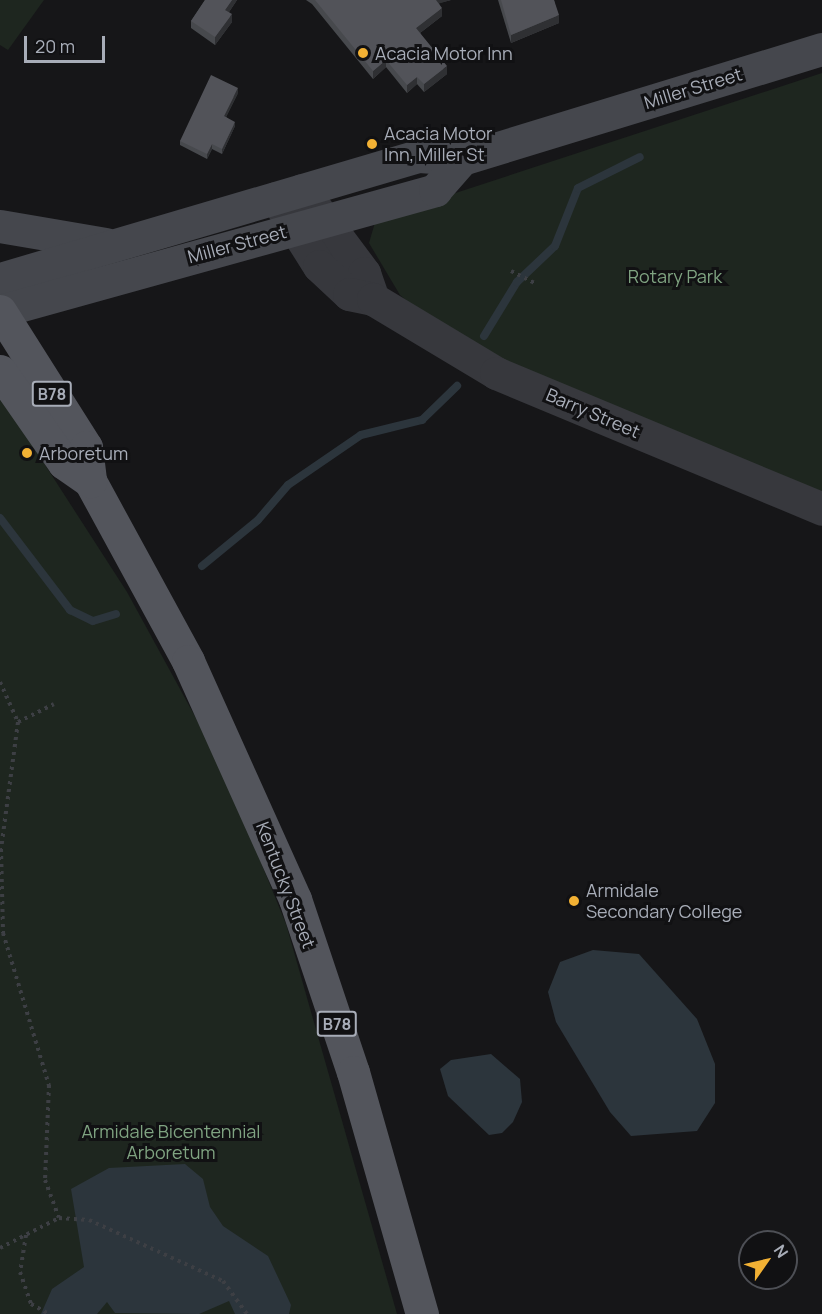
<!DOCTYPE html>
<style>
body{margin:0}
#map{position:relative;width:822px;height:1314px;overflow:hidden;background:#161618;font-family:Manrope,sans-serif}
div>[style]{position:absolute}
.green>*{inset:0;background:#1e261f}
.water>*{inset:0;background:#2c353c}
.stream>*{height:8px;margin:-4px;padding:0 4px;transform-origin:4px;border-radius:4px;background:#2c353c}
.path>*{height:4px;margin-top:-2px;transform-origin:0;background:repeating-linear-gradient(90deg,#3d3f44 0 3px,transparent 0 7.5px)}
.minor>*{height:33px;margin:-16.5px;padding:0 16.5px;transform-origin:16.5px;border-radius:16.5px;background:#37383d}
.secondary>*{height:33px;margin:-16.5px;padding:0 16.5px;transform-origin:16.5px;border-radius:16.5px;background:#45474d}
.primary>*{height:33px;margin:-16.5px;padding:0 16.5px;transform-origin:16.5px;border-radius:16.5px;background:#53555c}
.wall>*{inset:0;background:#47494d}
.shaded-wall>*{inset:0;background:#2f3033}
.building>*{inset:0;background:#525359}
.dots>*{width:16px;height:16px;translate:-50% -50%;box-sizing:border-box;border:3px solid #111113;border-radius:50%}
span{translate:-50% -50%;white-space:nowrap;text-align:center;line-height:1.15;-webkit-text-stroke:6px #111113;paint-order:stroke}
.shield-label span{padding:2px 4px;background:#111113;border:2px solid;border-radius:4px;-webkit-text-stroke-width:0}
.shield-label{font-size:16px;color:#a8adb8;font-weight:700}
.poi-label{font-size:18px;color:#a8adb8}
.left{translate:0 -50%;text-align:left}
.street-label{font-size:18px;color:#a8adb8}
.park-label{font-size:18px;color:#7fa381}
.north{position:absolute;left:738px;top:1230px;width:60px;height:60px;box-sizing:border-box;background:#111113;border:2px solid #4d4f55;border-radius:50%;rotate:56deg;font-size:16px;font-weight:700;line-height:24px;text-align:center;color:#a8adb8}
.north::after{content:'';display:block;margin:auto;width:21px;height:27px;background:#f2b134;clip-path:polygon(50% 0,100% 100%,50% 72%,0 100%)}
.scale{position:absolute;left:24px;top:36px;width:81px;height:27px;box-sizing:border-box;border:3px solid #a8adb8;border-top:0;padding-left:8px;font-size:18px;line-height:21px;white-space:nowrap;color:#a8adb8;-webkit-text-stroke:4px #111113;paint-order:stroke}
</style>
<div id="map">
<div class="green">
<i style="clip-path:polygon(0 0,44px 0,8px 50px,0 45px)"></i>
<i style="clip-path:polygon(822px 73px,822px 497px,504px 365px,430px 321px,400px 295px,369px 243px,376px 219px)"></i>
<i style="clip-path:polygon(0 395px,127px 592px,221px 764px,286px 924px,397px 1314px,0 1314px)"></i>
</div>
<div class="water">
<i style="clip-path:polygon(593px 950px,639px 954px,697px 1019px,715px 1064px,715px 1103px,697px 1131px,631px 1136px,610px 1112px,556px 1022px,548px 992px,560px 962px)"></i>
<i style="clip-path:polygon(491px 1054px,520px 1079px,522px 1102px,513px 1122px,502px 1133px,489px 1135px,448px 1096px,440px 1069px,451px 1060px)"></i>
<i style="clip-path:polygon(185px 1164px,203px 1179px,210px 1207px,223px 1226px,268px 1256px,291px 1305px,289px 1314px,235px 1314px,229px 1301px,199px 1314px,115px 1313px,107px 1302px,97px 1314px,41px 1314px,52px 1289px,84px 1267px,71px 1189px,109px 1168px)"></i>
</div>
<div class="stream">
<i style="left:484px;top:336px;width:63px;rotate:-58.6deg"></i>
<i style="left:517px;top:282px;width:52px;rotate:-43.5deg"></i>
<i style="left:555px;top:246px;width:62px;rotate:-68.4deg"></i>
<i style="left:578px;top:188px;width:69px;rotate:-26.6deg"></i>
<i style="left:0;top:518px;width:116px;rotate:52.7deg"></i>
<i style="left:70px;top:610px;width:25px;rotate:26deg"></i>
<i style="left:93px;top:621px;width:24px;rotate:-17deg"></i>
<i style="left:202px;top:566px;width:72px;rotate:-39.4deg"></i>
<i style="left:258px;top:520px;width:46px;rotate:-49.4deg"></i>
<i style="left:288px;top:485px;width:88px;rotate:-34.4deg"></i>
<i style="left:361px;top:435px;width:63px;rotate:-13.8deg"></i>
<i style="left:422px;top:420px;width:49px;rotate:-44.2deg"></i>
</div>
<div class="path">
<i style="left:511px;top:271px;width:27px;rotate:27deg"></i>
<i style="left:0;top:682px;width:44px;rotate:65.8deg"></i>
<i style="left:18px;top:722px;width:128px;rotate:97.6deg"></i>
<i style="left:1px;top:849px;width:84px;rotate:88.6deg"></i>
<i style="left:3px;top:933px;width:159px;rotate:73.2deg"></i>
<i style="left:49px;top:1085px;width:95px;rotate:92.4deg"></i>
<i style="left:45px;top:1180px;width:40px;rotate:69.8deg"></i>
<i style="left:18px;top:722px;width:40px;rotate:-26.6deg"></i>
<i style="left:26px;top:1235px;width:37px;rotate:99deg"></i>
<i style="left:20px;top:1272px;width:34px;rotate:71deg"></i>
<i style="left:31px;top:1304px;width:21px;rotate:29deg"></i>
<i style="left:0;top:1248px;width:66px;rotate:-27deg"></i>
<i style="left:59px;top:1218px;width:30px;rotate:4deg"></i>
<i style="left:89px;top:1220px;width:147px;rotate:24.5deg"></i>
<i style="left:223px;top:1281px;width:41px;rotate:54deg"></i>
</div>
<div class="minor">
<i style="left:302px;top:190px;width:104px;rotate:53.2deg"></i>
<i style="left:364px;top:273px;width:28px;rotate:71deg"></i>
<i style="left:276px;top:198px;width:80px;rotate:57.7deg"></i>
<i style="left:319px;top:266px;width:41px;rotate:43deg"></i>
<i style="left:349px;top:294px;width:25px;rotate:12deg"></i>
<i style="left:373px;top:299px;width:144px;rotate:31deg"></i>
<i style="left:496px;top:373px;width:353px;rotate:22.6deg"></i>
</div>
<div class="secondary">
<i style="left:0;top:226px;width:107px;rotate:9.7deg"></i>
<i style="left:0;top:279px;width:437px;rotate:-16.4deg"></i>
<i style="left:419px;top:156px;width:43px;rotate:4deg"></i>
<i style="left:462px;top:159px;width:376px;rotate:-17deg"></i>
<i style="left:0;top:311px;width:452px;rotate:-15.5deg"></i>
<i style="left:435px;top:190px;width:41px;rotate:-48.9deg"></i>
</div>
<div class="primary">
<i style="left:0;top:311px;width:161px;rotate:57.7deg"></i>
<i style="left:86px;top:447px;width:34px;rotate:83deg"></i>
<i style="left:90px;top:481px;width:205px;rotate:61.4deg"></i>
<i style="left:188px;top:661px;width:261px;rotate:65.8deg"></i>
<i style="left:295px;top:899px;width:182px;rotate:71.5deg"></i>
<i style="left:353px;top:1072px;width:252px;rotate:74.1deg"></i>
<i style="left:0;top:371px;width:112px;rotate:55.2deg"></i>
<i style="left:64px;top:463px;width:32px;rotate:35deg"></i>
</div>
<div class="wall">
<i style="clip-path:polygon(205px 0,237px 0,229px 12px,232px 22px,215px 45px,191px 28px,191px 21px)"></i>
<i style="clip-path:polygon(306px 0,451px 0,439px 3px,442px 16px,420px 33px,447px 74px,424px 92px,417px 84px,407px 93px,386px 67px,373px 79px,312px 4px)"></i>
<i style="clip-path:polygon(498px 0,554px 0,559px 23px,511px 43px)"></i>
<i style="clip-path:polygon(238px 93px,226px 117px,235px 126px,222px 154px,212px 149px,207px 159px,180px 145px,180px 141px)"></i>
</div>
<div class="shaded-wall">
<i style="clip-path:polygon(232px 0,237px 0,225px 18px,225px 10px)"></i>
<i style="clip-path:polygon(434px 0,451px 0,434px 5px)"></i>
<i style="clip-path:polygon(442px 8px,442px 16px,416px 36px,416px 28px)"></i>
<i style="clip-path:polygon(232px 14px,232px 22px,215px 45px,215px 37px)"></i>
<i style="clip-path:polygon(559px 15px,559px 23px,511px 43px,511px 35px)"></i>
<i style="clip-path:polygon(386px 60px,386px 67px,373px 79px,373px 71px)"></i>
<i style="clip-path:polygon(447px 66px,447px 74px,424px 92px,424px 84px)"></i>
<i style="clip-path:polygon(417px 77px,417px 84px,407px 93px,407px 85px)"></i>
<i style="clip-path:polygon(238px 88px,238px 93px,224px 121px,224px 116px)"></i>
<i style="clip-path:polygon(235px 122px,235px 126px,222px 154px,222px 149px)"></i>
<i style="clip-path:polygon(212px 144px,212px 149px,207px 159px,207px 154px)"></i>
</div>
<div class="building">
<i style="clip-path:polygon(205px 0,232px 0,225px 10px,232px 14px,215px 37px,191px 21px)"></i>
<i style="clip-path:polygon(315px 0,436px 0,442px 8px,416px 28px,447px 66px,424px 84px,417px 77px,407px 85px,386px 60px,373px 71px)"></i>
<i style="clip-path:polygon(501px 0,554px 0,559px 15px,511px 35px)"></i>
<i style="clip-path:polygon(211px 75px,238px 88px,224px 116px,235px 122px,222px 149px,212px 144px,207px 154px,180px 141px)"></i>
</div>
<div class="dots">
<i style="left:363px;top:53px;background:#f2b134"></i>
<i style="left:372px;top:144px;background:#f2b134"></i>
<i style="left:27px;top:453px;background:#f2b134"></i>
<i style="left:574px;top:901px;background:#f2b134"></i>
</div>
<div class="shield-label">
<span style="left:52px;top:394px">B78</span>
<span style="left:337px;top:1024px">B78</span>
</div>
<div class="poi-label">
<span class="left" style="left:375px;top:53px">Acacia Motor Inn</span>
<span class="left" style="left:384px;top:144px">Acacia Motor<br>Inn, Miller St</span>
<span class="left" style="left:39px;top:453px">Arboretum</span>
<span class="left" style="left:586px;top:901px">Armidale<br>Secondary College</span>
</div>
<div class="street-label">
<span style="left:693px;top:88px;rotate:-17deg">Miller Street</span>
<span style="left:237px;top:244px;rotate:-15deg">Miller Street</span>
<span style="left:593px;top:413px;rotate:23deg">Barry Street</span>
<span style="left:286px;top:885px;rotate:69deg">Kentucky Street</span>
</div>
<div class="park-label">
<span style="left:675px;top:276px">Rotary Park</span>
<span style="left:171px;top:1142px">Armidale Bicentennial<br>Arboretum</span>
</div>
<div class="north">N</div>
<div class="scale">20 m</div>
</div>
